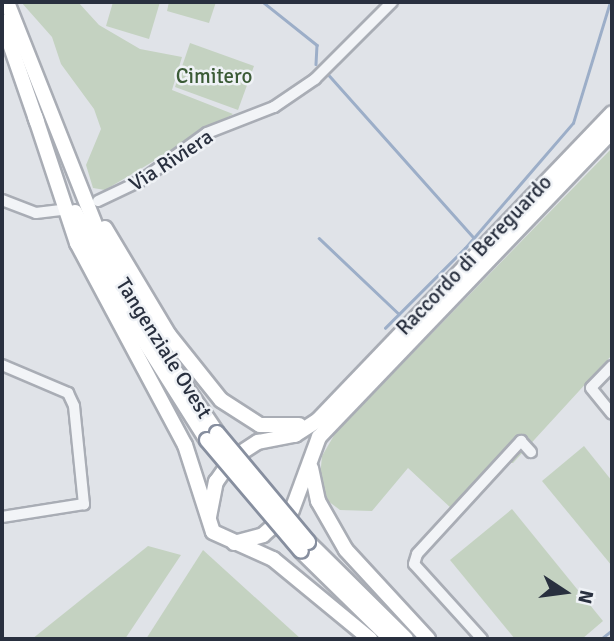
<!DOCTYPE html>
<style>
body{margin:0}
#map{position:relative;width:614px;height:641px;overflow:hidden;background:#e0e3e8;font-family:Signika,sans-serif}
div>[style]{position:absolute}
.green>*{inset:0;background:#c4d2c1}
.stream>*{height:2.5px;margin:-1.25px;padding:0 1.25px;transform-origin:1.25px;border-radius:1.25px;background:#9caec8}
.roads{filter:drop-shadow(2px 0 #a9adb5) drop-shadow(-2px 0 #a9adb5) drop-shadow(0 2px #a9adb5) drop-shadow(0 -2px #a9adb5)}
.minor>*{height:10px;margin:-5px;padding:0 5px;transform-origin:5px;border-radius:5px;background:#f2f4f7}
.highway>*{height:14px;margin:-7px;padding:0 7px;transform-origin:7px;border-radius:7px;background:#fff}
.bridges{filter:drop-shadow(2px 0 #878f9f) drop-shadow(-2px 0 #878f9f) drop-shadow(0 2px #878f9f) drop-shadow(0 -2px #878f9f)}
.highway-bridge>*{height:14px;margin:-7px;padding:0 7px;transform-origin:7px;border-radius:7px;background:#fff}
span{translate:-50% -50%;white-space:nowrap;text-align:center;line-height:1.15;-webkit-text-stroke:5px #eff2f6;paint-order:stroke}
.park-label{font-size:21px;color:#3b5b36}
.street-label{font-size:21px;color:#29303f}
.frame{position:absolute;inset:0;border:4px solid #29303f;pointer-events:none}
.north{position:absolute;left:530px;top:557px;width:70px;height:70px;-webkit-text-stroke:5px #eff2f6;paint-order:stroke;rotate:103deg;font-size:19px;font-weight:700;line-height:28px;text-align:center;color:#29303f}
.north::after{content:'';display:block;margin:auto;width:24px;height:32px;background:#29303f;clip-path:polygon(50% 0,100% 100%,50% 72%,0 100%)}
</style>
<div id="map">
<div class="green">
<i style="clip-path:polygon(21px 2px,78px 2px,99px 25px,140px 49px,182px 57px,172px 90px,233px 114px,105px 190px,93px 188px,86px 165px,101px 129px,94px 109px,61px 64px,52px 37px)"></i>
<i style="clip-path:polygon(113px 2px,160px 2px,149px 39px,106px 26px)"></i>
<i style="clip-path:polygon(169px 2px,216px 2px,209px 23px,167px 11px)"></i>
<i style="clip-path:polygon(190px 43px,254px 66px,238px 110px,175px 87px)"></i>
<i style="clip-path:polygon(612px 148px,612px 355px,513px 463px,497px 462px,452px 509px,408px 468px,372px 511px,340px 510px,328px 501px,320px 477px,322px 456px,336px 432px)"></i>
<i style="clip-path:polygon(584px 446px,612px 481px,612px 566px,542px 481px)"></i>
<i style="clip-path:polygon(512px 509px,603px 621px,582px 639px,515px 639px,450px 560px)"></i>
<i style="clip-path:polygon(148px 546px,181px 555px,125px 639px,32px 639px)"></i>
<i style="clip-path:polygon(203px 550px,301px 639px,146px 639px)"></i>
</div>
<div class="stream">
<i style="left:263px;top:2px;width:69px;rotate:38.5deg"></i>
<i style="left:317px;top:45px;width:19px;rotate:93deg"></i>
<i style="left:328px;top:74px;width:220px;rotate:48.3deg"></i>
<i style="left:319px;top:238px;width:110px;rotate:43.5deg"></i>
<i style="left:385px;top:328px;width:113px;rotate:-45deg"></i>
<i style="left:465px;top:248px;width:165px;rotate:-49.2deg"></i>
<i style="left:573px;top:123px;width:127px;rotate:-73deg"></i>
<i style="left:601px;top:639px;width:14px;rotate:-39deg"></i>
</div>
<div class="roads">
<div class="minor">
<i style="left:2px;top:200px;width:36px;rotate:21deg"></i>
<i style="left:36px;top:213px;width:25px;rotate:-7deg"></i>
<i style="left:98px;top:201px;width:49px;rotate:-25.5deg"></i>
<i style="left:142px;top:180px;width:80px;rotate:-35.9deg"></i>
<i style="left:207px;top:133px;width:72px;rotate:-21.2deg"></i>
<i style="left:274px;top:107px;width:50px;rotate:-34.3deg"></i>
<i style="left:315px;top:79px;width:109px;rotate:-45deg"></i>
<i style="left:2px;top:365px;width:72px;rotate:23deg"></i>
<i style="left:68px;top:393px;width:14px;rotate:65deg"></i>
<i style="left:74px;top:406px;width:99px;rotate:84.2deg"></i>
<i style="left:84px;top:504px;width:83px;rotate:171deg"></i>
<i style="left:612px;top:366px;width:30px;rotate:134deg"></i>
<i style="left:591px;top:388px;width:33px;rotate:51deg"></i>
<i style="left:482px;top:639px;width:101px;rotate:-132.2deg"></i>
<i style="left:414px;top:564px;width:10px;rotate:-73deg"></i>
<i style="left:417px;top:554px;width:154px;rotate:-47.4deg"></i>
<i style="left:521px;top:441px;width:15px;rotate:48deg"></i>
</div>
<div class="highway">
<i style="left:7px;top:2px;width:266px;rotate:68.4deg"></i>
<i style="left:105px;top:249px;width:118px;rotate:61deg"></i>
<i style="left:162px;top:352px;width:98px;rotate:55.8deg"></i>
<i style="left:2px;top:21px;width:107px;rotate:70.9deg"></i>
<i style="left:35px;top:116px;width:134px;rotate:71.7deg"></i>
<i style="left:77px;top:243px;width:229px;rotate:61.9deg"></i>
<i style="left:185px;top:445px;width:91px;rotate:72.2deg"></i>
<i style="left:213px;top:532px;width:66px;rotate:24.2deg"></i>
<i style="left:273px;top:559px;width:126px;rotate:39.5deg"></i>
<i style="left:75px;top:212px;width:112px;rotate:63deg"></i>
<i style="left:126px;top:312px;width:151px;rotate:57.7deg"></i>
<i style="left:105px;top:228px;width:125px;rotate:59.1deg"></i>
<i style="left:169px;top:335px;width:83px;rotate:51.3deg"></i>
<i style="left:221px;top:400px;width:46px;rotate:32.7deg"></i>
<i style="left:260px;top:425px;width:39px"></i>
<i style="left:311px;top:468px;width:34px;rotate:78deg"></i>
<i style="left:318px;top:501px;width:56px;rotate:60.3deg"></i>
<i style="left:346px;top:550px;width:121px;rotate:47.3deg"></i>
<i style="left:209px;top:517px;width:36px;rotate:-79deg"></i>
<i style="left:216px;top:482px;width:29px;rotate:-55deg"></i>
<i style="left:233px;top:458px;width:30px;rotate:-33deg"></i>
<i style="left:258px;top:442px;width:38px;rotate:-11deg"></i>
<i style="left:295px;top:435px;width:27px;rotate:-33deg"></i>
<i style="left:318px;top:420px;width:425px;rotate:-46.2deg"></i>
<i style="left:308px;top:542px;width:138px;rotate:44.7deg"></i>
<i style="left:234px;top:543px;width:30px;rotate:-15deg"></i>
<i style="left:263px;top:535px;width:38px;rotate:-41deg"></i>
<i style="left:292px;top:510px;width:78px;rotate:-69.7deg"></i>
<i style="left:319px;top:437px;width:424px;rotate:-46.2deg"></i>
<i style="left:301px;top:551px;width:126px;rotate:44.4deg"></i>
</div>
</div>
<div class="bridges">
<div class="highway-bridge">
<i style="left:217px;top:433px;width:142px;rotate:50.1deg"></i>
<i style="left:207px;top:440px;width:145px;rotate:49.7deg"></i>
</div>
</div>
<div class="park-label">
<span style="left:214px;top:76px">Cimitero</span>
</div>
<div class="street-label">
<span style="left:171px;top:160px;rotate:-33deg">Via Riviera</span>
<span style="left:474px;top:255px;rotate:-46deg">Raccordo di Bereguardo</span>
<span style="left:164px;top:348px;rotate:58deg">Tangenziale Ovest</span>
</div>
<div class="frame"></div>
<div class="north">N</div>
</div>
